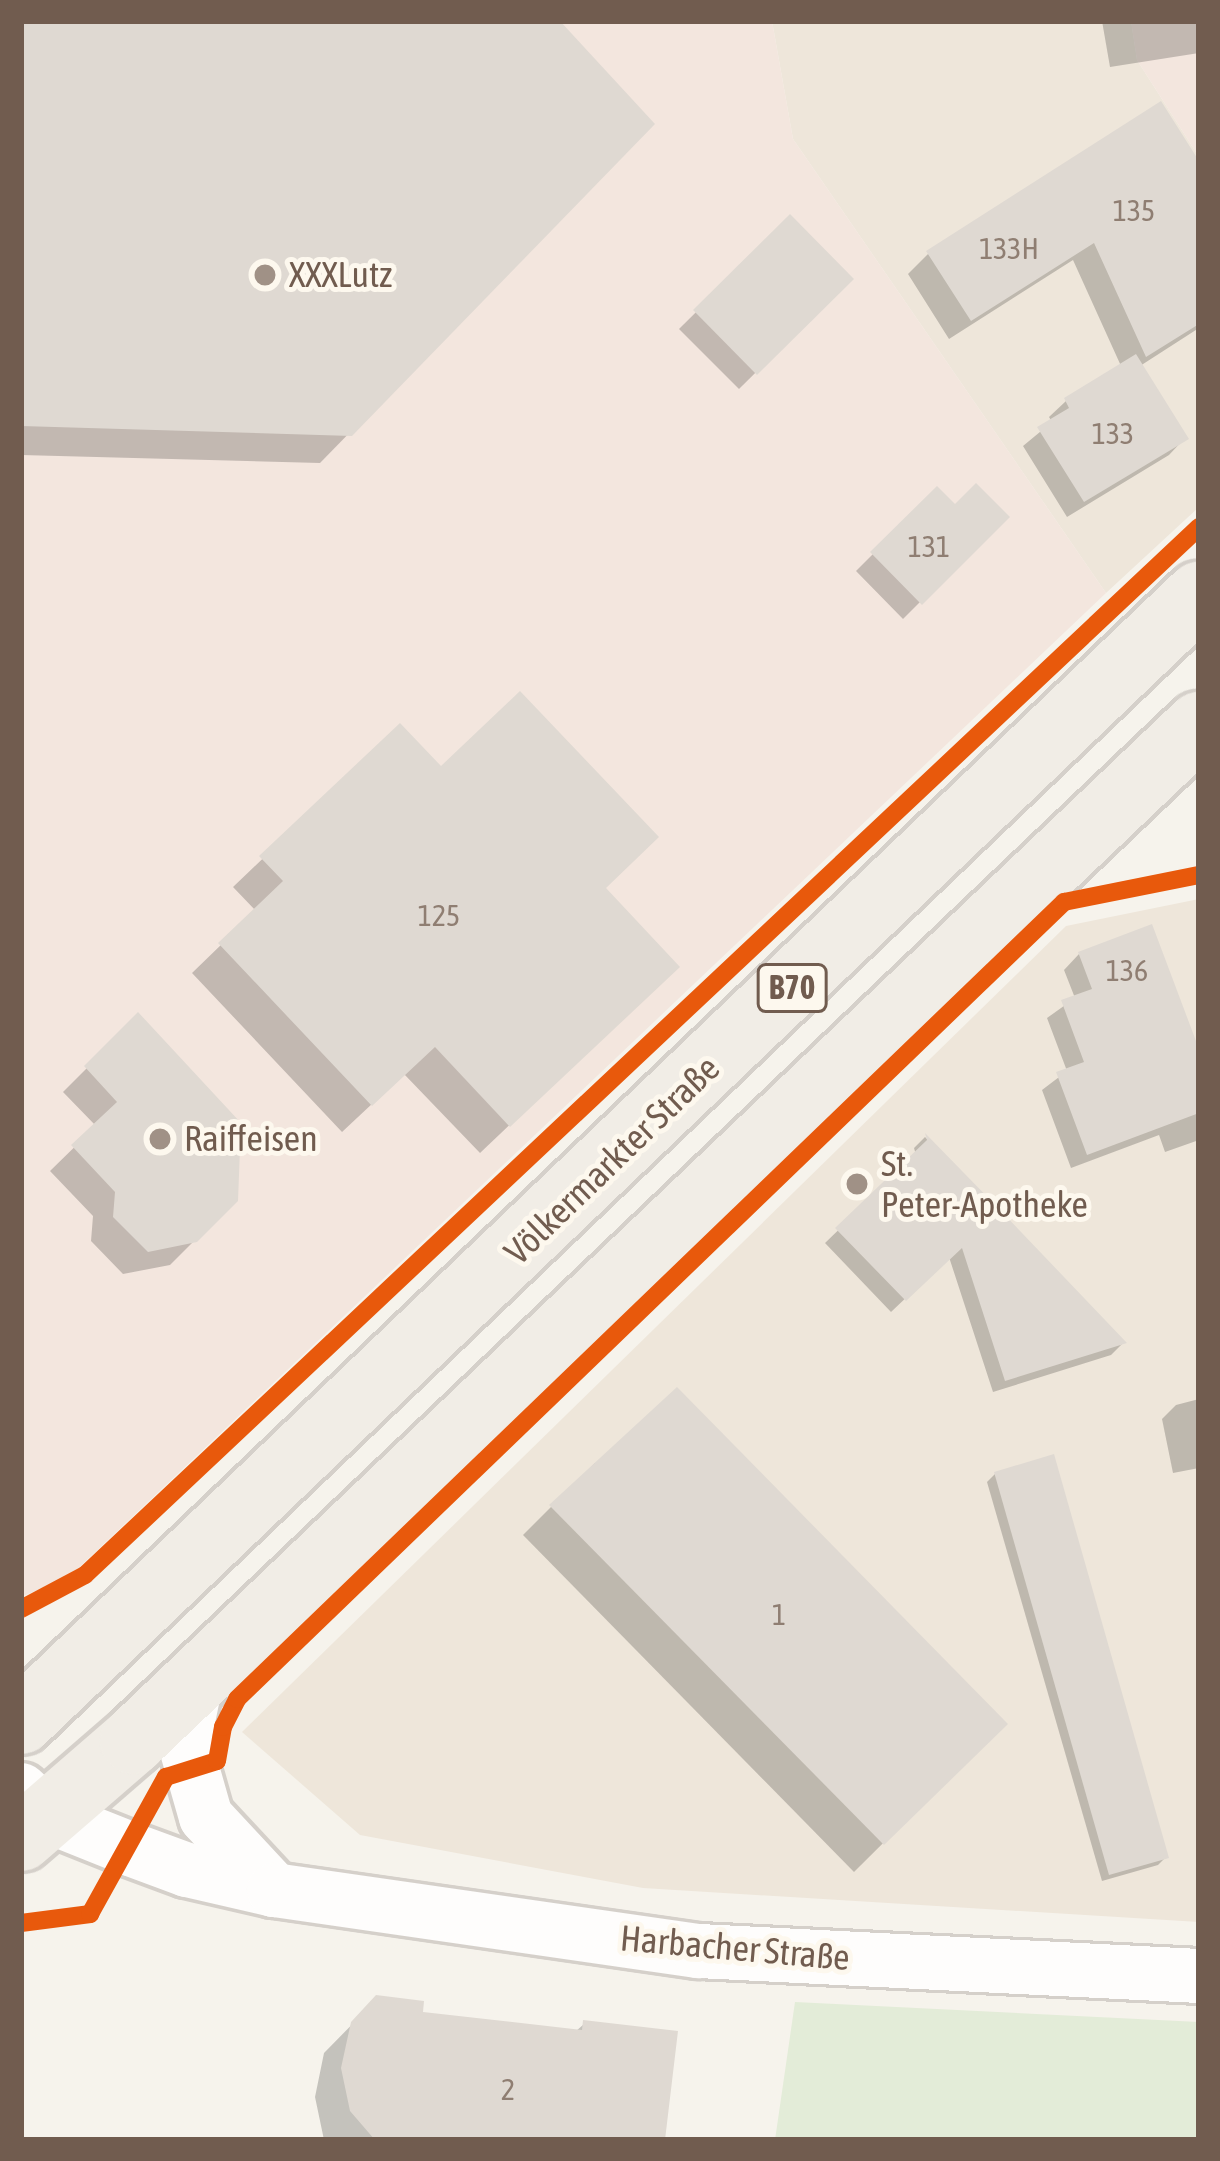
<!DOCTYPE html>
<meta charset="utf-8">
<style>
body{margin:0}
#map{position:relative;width:1220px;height:2161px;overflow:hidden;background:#f6f3ec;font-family:"Asap Condensed",sans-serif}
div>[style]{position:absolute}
.residential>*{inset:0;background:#eee6da}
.commercial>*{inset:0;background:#f3e6de}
.green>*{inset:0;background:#e3ecd8}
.shadow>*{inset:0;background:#0003}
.building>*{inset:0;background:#dfd9d2}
.roads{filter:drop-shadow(3px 0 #d5d0ca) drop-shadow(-3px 0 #d5d0ca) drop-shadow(0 3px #d5d0ca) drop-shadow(0 -3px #d5d0ca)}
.minor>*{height:54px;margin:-27px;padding:0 27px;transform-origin:27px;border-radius:27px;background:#fefdfc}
.primary>*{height:66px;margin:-33px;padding:0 33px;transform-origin:33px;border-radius:33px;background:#f1ede6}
.cycleway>*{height:18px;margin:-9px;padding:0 9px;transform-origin:9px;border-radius:9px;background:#e8590c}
.dots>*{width:33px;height:33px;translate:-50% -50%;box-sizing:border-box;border:6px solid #fdf8ee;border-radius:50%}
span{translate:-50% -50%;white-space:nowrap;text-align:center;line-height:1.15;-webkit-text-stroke:10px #fdf8ee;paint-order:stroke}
.number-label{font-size:30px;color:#8f7e72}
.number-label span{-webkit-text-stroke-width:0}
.shield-label span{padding:3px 9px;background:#fdf8ee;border:3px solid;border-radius:9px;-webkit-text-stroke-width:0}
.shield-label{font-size:33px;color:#715c4f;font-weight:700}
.poi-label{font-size:36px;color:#715c4f}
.left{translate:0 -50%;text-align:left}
.street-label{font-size:36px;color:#715c4f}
.frame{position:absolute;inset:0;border:24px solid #715c4f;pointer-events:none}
</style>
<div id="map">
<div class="residential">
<i style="clip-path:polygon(772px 21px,1131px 21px,1137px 60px,1199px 157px,1199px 507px,1106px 593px,793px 139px)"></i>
<i style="clip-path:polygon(1199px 899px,1199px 1922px,643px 1888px,360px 1835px,242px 1732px,1066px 926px)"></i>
</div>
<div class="commercial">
<i style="clip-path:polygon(21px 21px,772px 21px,793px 139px,1106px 593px,69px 1577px,21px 1597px)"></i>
<i style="clip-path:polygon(1131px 21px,1199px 21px,1199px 157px,1137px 60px)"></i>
</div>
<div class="green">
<i style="clip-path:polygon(795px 2002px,1199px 2022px,1199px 2140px,775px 2140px)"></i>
</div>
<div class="shadow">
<i style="clip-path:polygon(21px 21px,556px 21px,651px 124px,320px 463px,21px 455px)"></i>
<i style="clip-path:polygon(1102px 21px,1199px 21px,1199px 53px,1110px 67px)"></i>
<i style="clip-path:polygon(1199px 167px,1199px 328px,1140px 366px,1185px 438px,1169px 455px,1067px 517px,1023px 446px,1052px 422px,1049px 417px,1066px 401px,1121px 366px,1073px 260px,949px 339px,908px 274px,928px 254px)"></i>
<i style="clip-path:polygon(790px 219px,850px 279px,739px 389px,679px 329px)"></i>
<i style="clip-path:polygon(937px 490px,954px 508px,1005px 517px,903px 619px,856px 571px)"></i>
<i style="clip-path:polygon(400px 727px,441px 771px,602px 889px,647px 995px,480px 1153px,404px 1074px,342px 1132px,192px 973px,256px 911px,233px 887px)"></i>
<i style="clip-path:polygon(1079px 954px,1199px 1062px,1199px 1140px,1165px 1152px,1159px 1135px,1071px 1168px,1042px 1090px,1067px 1071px,1047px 1018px,1075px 998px,1064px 970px)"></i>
<i style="clip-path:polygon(138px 1017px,235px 1200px,170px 1265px,123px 1274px,91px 1241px,93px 1216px,50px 1171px,96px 1126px,63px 1092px)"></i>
<i style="clip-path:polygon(925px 1137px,1123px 1343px,1111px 1355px,993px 1392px,949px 1257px,891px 1312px,825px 1243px,916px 1155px,914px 1148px)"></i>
<i style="clip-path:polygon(1199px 1399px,1199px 1468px,1173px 1473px,1162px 1419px,1176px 1405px)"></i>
<i style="clip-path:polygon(595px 1463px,1004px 1723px,854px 1872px,523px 1535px)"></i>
<i style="clip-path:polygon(995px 1474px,1166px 1857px,1158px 1865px,1102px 1881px,987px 1482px)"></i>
<i style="clip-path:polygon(377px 1999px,420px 2014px,575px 2032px,584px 2024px,662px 2140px,324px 2140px,315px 2097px,324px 2053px)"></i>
</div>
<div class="building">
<i style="clip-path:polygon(21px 21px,560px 21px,655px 124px,352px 436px,21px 426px)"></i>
<i style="clip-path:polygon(1161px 101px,1199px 161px,1199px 324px,1146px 357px,1094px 243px,971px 321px,926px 251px)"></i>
<i style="clip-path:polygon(790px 214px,854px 279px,757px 375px,693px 310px)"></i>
<i style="clip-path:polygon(1136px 354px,1189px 439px,1084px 502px,1037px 427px,1069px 408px,1064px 398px)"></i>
<i style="clip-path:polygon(976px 483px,1010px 517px,922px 605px,870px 552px,937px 486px,955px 504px)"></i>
<i style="clip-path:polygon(520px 691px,659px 837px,606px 888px,680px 967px,510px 1127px,435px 1047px,372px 1106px,218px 943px,283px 881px,259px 856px,400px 723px,441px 766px)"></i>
<i style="clip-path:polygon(1152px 924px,1199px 1049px,1199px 1113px,1087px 1155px,1056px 1072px,1084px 1062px,1061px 1000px,1092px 989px,1078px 952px)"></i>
<i style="clip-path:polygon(138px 1012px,241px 1123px,238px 1201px,197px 1242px,148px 1252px,113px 1217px,115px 1192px,71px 1145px,117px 1102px,84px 1066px)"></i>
<i style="clip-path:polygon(925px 1133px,1001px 1211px,1127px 1343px,1005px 1381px,962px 1248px,906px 1301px,835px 1228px,927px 1140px)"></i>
<i style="clip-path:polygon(677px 1387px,1008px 1724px,884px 1845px,549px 1505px)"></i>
<i style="clip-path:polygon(1054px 1454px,1169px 1858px,1109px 1875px,994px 1472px)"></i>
<i style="clip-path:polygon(376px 1995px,424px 2001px,423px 2012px,582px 2030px,583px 2020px,678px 2031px,665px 2140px,375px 2140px,350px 2111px,341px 2068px,351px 2022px)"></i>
</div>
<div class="roads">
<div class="minor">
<i style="left:196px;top:1682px;width:59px;rotate:101.7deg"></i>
<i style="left:184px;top:1740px;width:80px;rotate:74.1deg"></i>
<i style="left:206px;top:1817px;width:100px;rotate:47deg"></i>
<i style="left:21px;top:1790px;width:40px;rotate:43deg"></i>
<i style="left:50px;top:1817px;width:86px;rotate:21.8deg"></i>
<i style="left:130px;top:1849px;width:61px;rotate:20.2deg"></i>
<i style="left:187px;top:1870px;width:89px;rotate:12.9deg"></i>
<i style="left:274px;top:1890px;width:429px;rotate:8.2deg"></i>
<i style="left:699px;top:1951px;width:501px;rotate:2.86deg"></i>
</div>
<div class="primary">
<i style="left:21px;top:1721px;width:1630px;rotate:-43.71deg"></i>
<i style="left:21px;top:1838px;width:148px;rotate:-40.9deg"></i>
<i style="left:133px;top:1741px;width:1473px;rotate:-43.62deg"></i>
</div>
</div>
<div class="cycleway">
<i style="left:21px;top:1609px;width:72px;rotate:-28deg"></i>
<i style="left:85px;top:1575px;width:1529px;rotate:-43.25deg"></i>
<i style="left:21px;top:1923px;width:70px;rotate:-7.4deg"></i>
<i style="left:90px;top:1914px;width:157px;rotate:-61deg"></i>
<i style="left:166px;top:1777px;width:53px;rotate:-17.4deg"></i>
<i style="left:217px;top:1761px;width:35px;rotate:-80deg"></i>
<i style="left:223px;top:1727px;width:31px;rotate:-63deg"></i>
<i style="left:237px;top:1699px;width:1149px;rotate:-43.94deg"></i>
<i style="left:1064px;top:902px;width:138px;rotate:-11.3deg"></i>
</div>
<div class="dots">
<i style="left:265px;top:275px;background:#a09186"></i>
<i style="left:160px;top:1139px;background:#a09186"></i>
<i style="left:857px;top:1184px;background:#a09186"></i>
</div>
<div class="number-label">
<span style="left:1134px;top:210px">135</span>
<span style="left:1009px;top:248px">133H</span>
<span style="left:1113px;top:433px">133</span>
<span style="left:929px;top:546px">131</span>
<span style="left:439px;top:915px">125</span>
<span style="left:1127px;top:970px">136</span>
<span style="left:779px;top:1614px">1</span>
<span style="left:508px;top:2089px">2</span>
</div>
<div class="shield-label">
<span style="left:792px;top:988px">B70</span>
</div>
<div class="poi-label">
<span class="left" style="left:289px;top:275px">XXXLutz</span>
<span class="left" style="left:184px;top:1139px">Raiffeisen</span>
<span class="left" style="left:881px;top:1184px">St.<br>Peter-Apotheke</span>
</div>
<div class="street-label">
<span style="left:612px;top:1160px;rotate:-44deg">Völkermarkter Straße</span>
<span style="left:735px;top:1948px;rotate:5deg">Harbacher Straße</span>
</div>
<div class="frame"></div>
</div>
